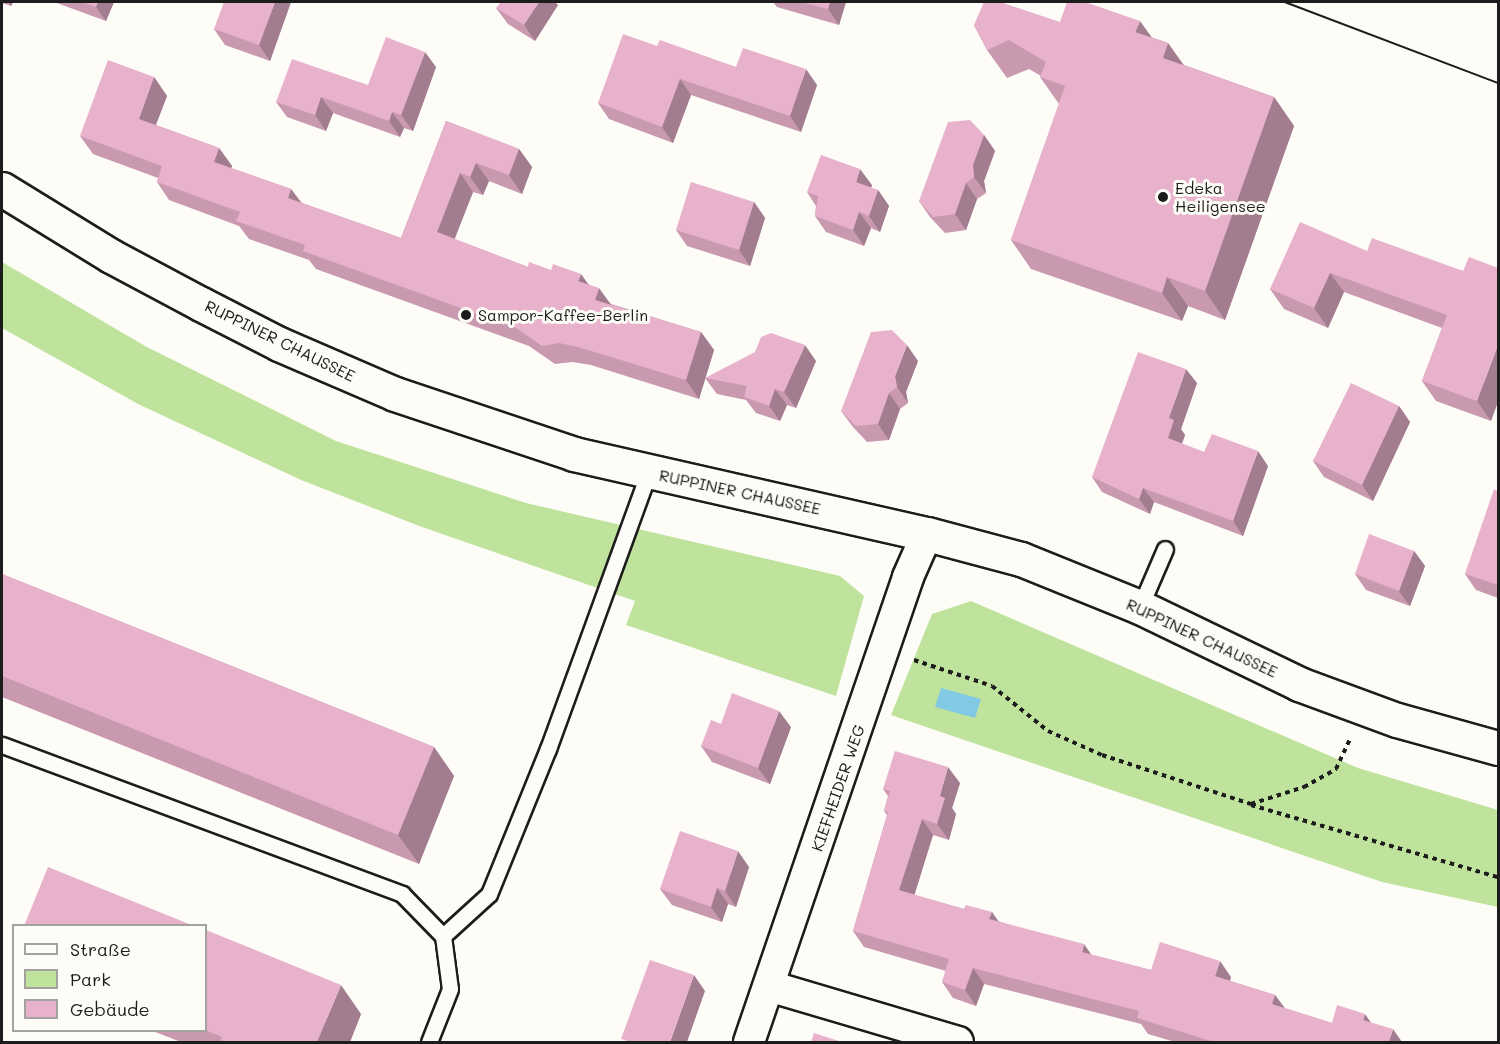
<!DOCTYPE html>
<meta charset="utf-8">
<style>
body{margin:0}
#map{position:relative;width:1500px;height:1044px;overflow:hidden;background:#fdfcf7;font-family:Mali,sans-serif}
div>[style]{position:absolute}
.green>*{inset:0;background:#bfe39d}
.water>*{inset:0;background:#82c9e3}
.path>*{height:4px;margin-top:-2px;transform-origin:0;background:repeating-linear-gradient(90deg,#1c1c1c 0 4.5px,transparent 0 9px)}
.roads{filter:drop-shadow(2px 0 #1c1c1c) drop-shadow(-2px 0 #1c1c1c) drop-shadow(0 2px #1c1c1c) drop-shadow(0 -2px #1c1c1c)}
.lane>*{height:15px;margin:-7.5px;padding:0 7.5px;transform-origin:7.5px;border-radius:7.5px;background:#fdfcf7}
.street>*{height:30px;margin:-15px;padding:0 15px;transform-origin:15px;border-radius:15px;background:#fdfcf7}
.secondary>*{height:33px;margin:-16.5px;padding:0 16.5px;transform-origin:16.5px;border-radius:16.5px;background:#fdfcf7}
.tram>*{height:1.5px;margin:-0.75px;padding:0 0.75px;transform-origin:0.75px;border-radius:0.75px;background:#1c1c1c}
.wall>*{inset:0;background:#c899af}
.shaded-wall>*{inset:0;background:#a27d8f}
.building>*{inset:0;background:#e8b2cc}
.dots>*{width:16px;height:16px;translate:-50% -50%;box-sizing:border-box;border:3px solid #fdfcf7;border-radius:50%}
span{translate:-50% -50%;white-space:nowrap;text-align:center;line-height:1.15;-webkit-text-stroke:6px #fdfcf7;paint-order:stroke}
.poi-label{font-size:16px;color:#1c1c1c}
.left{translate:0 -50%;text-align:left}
.street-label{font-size:16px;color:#1c1c1c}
.frame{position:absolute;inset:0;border:3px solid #1c1c1c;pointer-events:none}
.legend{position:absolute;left:12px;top:924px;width:195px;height:108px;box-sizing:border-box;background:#fdfcf7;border:2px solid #a3a29f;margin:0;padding:8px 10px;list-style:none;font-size:18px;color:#1c1c1c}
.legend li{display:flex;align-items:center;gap:12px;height:30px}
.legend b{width:30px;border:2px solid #a3a29f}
</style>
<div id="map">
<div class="green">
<i style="clip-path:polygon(2px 262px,145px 346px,336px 441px,526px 503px,840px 576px,864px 596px,836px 696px,626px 625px,635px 601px,422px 527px,301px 480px,138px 404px,2px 328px)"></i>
<i style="clip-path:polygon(971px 601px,1358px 768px,1498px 810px,1498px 907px,1382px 882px,891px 715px,932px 614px)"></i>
</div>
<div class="water">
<i style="clip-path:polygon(941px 688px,981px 699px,975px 718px,935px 707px)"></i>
</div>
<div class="path">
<i style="left:914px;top:660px;width:82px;rotate:18.4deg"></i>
<i style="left:992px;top:686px;width:72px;rotate:38.8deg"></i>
<i style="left:1048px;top:731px;width:59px;rotate:24deg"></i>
<i style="left:1102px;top:755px;width:157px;rotate:18.2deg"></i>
<i style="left:1251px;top:804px;width:56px;rotate:-17.8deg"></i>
<i style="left:1304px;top:787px;width:37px;rotate:-29deg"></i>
<i style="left:1336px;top:769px;width:33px;rotate:-65deg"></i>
<i style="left:1251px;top:805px;width:257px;rotate:16.3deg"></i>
</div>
<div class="roads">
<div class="lane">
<i style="left:1140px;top:607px;width:63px;rotate:-66.7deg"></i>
<i style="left:2px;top:745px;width:427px;rotate:20.4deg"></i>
<i style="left:402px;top:894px;width:59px;rotate:45.7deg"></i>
<i style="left:443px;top:936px;width:53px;rotate:82.5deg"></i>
<i style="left:450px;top:989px;width:57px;rotate:111.6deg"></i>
<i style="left:443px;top:936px;width:62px;rotate:-42.4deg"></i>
<i style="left:489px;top:894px;width:157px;rotate:-67.9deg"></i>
<i style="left:548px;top:749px;width:295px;rotate:-70deg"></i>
</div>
<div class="street">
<i style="left:769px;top:986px;width:197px;rotate:16.5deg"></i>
<i style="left:749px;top:1042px;width:491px;rotate:-71.1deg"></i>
<i style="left:908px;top:577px;width:47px;rotate:-66.2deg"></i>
</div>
<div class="secondary">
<i style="left:2px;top:189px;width:128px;rotate:31.6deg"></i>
<i style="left:111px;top:256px;width:102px;rotate:28.1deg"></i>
<i style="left:201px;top:304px;width:88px;rotate:27.1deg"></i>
<i style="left:279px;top:344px;width:126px;rotate:23.3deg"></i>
<i style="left:395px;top:394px;width:189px;rotate:18.5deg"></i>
<i style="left:574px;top:454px;width:362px;rotate:12.8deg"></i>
<i style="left:927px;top:534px;width:97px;rotate:14.9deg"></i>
<i style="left:1021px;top:559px;width:128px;rotate:22deg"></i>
<i style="left:1140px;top:607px;width:177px;rotate:25.8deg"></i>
<i style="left:1299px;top:684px;width:104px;rotate:20.2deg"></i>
<i style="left:1397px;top:720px;width:105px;rotate:15.5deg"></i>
</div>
</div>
<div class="tram">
<i style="left:1285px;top:2px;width:228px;rotate:20.8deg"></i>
</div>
<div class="wall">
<i style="clip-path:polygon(2px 2px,13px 2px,11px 6px,2px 3px)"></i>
<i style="clip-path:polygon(54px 2px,114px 2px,106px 21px)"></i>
<i style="clip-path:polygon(291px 2px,270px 61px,225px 45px,214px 29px)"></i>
<i style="clip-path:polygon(773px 2px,846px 2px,839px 25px,777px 7px)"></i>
<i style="clip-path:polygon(558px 5px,535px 41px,508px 24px,496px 8px)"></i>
<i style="clip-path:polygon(974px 25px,1151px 37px,1168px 43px,1184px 65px,1274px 97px,1294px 126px,1225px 320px,1188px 306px,1182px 321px,1031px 269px,1011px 240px,1059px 104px,1040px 77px,1041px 76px,1029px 69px,1007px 78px,987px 50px)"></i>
<i style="clip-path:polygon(657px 46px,736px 67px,817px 85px,801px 132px,691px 95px,673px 143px,609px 119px,598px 103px)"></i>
<i style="clip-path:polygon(436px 67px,413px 131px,404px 128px,400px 137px,333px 113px,326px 131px,287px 117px,276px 102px,368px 85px)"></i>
<i style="clip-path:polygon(154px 77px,167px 96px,156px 125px,219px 148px,232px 166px,231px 168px,291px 189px,302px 203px,401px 238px,446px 121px,519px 149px,532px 167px,522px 194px,489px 181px,483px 195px,473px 192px,454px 239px,528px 267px,588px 284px,611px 304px,701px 332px,714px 350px,699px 399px,591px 365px,572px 362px,555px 364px,529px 346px,316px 269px,309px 260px,249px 239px,239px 226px,169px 200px,157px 182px,158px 178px,93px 154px,80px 136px)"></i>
<i style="clip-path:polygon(984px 135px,995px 151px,984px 181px,986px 193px,977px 199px,966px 230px,945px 233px,930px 217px,919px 201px)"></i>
<i style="clip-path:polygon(872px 185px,871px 188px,878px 190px,889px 206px,880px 232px,871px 228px,864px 246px,826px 232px,815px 216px,816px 206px,807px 192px)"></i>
<i style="clip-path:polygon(754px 202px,765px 218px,750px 266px,687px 246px,676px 230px)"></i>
<i style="clip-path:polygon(1367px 251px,1463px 271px,1491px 421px,1436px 401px,1422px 381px,1442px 328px,1344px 292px,1328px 328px,1284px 309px,1270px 289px)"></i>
<i style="clip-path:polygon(816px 361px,796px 408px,787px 405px,780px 421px,756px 413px,746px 400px,717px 394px,705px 378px)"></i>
<i style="clip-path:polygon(918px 361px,906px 392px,908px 403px,900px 409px,889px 440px,867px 442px,853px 427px,841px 411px)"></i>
<i style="clip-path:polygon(1197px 383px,1181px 429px,1185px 435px,1182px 444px,1204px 452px,1268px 466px,1243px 536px,1154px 502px,1150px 514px,1102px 492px,1092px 477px)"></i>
<i style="clip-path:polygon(1399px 406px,1410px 422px,1373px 501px,1324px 477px,1313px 461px)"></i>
<i style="clip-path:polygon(1498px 491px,1498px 598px,1476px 590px,1465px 574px)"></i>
<i style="clip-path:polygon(1414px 551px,1425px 566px,1410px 606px,1366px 590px,1355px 574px)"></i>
<i style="clip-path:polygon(2px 574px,434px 747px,454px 776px,419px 864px,2px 697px)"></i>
<i style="clip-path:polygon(721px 724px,791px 727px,770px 784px,712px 762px,701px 746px)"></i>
<i style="clip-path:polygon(960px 783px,952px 808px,956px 814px,949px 840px,933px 835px,914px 895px,964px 909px,992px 912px,998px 921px,1092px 955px,1151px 970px,1231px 977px,1230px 981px,1275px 995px,1284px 1008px,1332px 1023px,1371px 1023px,1402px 1042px,1175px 1042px,1148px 1034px,1141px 1024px,984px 984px,976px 1006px,953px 998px,942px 982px,946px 971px,864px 947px,853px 931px,887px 815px,884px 811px,888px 796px,883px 789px)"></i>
<i style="clip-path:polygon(749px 867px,736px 907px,728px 904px,722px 922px,672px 905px,660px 889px)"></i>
<i style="clip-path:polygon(361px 1014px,350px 1042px,181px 1042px,150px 1030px,206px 1030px)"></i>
</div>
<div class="shaded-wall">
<i style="clip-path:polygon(8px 2px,13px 2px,11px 6px)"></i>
<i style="clip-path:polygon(98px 2px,114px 2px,106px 21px,96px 7px)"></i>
<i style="clip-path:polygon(275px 2px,291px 2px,270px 61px,259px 45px)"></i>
<i style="clip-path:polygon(539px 2px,555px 2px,558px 5px,535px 41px,524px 25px)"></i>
<i style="clip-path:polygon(830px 2px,846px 2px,839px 25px,828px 9px)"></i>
<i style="clip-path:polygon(1140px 21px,1160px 49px,1135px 32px)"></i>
<i style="clip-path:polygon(1168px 43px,1188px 72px,1163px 58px)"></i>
<i style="clip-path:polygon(425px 52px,436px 67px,413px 131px,401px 115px)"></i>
<i style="clip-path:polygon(806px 69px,817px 85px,801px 132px,790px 116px)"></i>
<i style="clip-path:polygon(154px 77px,167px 96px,151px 137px,139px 119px)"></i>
<i style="clip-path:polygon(680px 79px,691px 95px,673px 143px,662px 127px)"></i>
<i style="clip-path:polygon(321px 97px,333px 113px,326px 131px,315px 115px)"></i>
<i style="clip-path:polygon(1274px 97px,1294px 126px,1225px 320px,1205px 291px)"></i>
<i style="clip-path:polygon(392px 112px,404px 128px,400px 137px,389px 121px)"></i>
<i style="clip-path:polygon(984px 135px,995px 151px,984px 181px,986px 193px,974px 177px,973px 165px)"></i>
<i style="clip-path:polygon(219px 148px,232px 166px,227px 180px,214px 162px)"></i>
<i style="clip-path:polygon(519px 149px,532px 167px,522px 194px,509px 175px)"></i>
<i style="clip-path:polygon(476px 163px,489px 181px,483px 195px,470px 177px)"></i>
<i style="clip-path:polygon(860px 169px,872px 185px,867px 198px,856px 182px)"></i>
<i style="clip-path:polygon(460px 173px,473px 192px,450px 251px,437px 232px)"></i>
<i style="clip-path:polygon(966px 183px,977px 199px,966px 230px,955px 214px)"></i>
<i style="clip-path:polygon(291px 189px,304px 207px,288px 198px)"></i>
<i style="clip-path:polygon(878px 190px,889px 206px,880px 232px,869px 216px)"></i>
<i style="clip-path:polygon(754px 202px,765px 218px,750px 266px,739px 250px)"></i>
<i style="clip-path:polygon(859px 212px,871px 228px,864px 246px,853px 230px)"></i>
<i style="clip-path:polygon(1330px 273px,1344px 292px,1328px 328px,1314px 308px)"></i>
<i style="clip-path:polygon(581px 274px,594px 292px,578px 281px)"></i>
<i style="clip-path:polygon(1167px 277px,1188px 306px,1182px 321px,1162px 293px)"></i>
<i style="clip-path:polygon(599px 288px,612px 306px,595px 300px)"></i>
<i style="clip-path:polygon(701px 332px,714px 350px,699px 399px,686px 380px)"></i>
<i style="clip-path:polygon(805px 345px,816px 361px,796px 408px,784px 392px)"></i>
<i style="clip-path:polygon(907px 345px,918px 361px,906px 392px,908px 403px,897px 387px,895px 376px)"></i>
<i style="clip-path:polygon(1498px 345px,1498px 402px,1491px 421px,1477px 401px)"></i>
<i style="clip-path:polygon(1186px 369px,1197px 383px,1181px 429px,1185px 435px,1178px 453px,1168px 438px,1169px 418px)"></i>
<i style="clip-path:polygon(775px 389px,787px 405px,780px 421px,769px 406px)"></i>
<i style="clip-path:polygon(889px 393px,900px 409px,889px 440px,878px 424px)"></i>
<i style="clip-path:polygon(1399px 406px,1410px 422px,1373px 501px,1362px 485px)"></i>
<i style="clip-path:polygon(1258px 451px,1268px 466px,1243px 536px,1233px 521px)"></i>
<i style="clip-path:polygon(1143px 488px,1154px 502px,1150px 514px,1139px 499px)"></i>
<i style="clip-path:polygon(1414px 551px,1425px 566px,1410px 606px,1399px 591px)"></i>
<i style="clip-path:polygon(779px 711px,791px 727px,770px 784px,758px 768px)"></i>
<i style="clip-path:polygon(434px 747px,454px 776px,419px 864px,398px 835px)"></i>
<i style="clip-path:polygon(948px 767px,960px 783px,952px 808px,956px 814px,949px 840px,937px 824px,940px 796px)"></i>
<i style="clip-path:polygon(922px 819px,933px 835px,911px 906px,899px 890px)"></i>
<i style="clip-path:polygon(738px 851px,749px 867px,736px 907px,725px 891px)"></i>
<i style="clip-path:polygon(717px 888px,728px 904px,722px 922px,711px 907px)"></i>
<i style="clip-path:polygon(992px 912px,1003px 928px,989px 919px)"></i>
<i style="clip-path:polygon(1084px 944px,1095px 960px,1082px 952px)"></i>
<i style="clip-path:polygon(1220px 961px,1231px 977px,1226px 992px,1215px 976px)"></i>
<i style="clip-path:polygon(973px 968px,984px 984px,976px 1006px,965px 990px)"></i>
<i style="clip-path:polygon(694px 975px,705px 991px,687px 1042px,670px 1042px)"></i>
<i style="clip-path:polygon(341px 985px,361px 1014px,350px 1042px,317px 1042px)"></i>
<i style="clip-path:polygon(1275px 995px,1287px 1011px,1272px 1004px)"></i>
<i style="clip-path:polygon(1365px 1014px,1376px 1030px,1363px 1020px)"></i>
<i style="clip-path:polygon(1393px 1029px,1402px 1042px,1389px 1042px)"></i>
</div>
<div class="building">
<i style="clip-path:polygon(82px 2px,98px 2px,96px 7px)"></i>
<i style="clip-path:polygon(224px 2px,275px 2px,259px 45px,214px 29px)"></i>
<i style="clip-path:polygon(501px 2px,539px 2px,524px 25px,496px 8px)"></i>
<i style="clip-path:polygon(801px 2px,830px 2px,828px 9px)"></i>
<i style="clip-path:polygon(984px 2px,1000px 2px,1060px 22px,1067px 2px,1085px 2px,1140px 21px,1135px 32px,1168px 43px,1163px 58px,1274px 97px,1205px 291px,1167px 277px,1162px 293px,1011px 240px,1065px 86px,1040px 77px,1046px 62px,1009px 40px,987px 50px,974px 25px)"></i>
<i style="clip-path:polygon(623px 34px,657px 46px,660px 40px,736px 67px,743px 48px,806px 69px,790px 116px,680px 79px,662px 127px,598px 103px)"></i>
<i style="clip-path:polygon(386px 37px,425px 52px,401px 115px,392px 112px,389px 121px,321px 97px,315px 115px,276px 102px,292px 59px,368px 85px)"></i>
<i style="clip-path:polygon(108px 60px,154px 77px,139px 119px,219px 148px,214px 162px,291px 189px,288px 198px,401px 238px,446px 121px,519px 149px,509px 175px,476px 163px,470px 177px,460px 173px,437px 232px,528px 267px,529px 262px,551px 270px,553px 264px,581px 274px,578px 281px,599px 288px,595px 300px,701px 332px,686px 380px,578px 347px,559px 343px,542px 346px,516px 328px,303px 251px,305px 245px,236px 221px,240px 212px,157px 182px,162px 166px,80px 136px)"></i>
<i style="clip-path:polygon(970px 120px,984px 135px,973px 165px,974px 177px,966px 183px,955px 214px,933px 217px,919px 201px,948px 122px)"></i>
<i style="clip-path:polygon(821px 155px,860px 169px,856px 182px,878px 190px,869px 216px,859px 212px,853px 230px,815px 216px,818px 196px,807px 192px)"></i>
<i style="clip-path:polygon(691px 182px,754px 202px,739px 250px,676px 230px)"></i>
<i style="clip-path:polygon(1300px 222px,1367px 251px,1372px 238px,1463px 271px,1469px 257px,1498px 268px,1498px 345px,1477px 401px,1422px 381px,1447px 315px,1330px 273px,1314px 308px,1270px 289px)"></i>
<i style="clip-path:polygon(892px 330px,907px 345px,895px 376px,897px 387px,889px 393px,878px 424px,856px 426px,841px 411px,871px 332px)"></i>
<i style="clip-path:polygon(771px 333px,805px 345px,784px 392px,775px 389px,769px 406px,744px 397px,747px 386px,705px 378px,755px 352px,761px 337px)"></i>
<i style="clip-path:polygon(1138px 352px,1186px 369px,1169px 418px,1174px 420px,1168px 438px,1204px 452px,1212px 434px,1258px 451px,1233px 521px,1143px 488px,1139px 499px,1092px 477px)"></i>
<i style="clip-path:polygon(1351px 383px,1399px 406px,1362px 485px,1313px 461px)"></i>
<i style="clip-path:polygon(1494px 489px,1498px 491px,1498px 585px,1465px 574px)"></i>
<i style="clip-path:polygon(1369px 534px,1414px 551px,1399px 591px,1355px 574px)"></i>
<i style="clip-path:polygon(2px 574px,434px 747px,398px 835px,2px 676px)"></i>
<i style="clip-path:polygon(732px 693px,779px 711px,758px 768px,701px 746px,711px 720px,721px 724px)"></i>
<i style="clip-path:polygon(895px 751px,948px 767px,940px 796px,945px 798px,937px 824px,922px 819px,899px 890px,964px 909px,966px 905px,992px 912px,989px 919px,1084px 944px,1082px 952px,1151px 970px,1160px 942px,1220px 961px,1215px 976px,1275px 995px,1272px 1004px,1332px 1023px,1337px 1005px,1365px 1014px,1363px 1020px,1393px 1029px,1389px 1042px,1214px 1042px,1137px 1018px,1139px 1011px,973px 968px,965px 990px,942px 982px,949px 959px,853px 931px,888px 812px,884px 811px,890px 791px,883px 789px)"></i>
<i style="clip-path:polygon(680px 831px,738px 851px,725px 891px,717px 888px,711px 907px,660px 889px)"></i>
<i style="clip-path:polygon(48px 867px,194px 926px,24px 926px)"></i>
<i style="clip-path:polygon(206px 930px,341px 985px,317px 1042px,226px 1042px,221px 1040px,222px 1037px,205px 1030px)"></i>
<i style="clip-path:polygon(650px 960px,694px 975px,670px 1042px,631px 1042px,621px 1039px)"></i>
<i style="clip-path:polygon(814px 1033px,842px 1042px,811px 1042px)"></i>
</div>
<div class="dots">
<i style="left:1163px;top:197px;background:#1c1c1c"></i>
<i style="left:466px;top:315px;background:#1c1c1c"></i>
</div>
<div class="poi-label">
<span class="left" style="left:1175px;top:197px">Edeka<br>Heiligensee</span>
<span class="left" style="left:478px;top:315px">Sampor-Kaffee-Berlin</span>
</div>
<div class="street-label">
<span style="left:280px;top:341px;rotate:26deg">RUPPINER CHAUSSEE</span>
<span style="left:740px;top:492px;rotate:12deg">RUPPINER CHAUSSEE</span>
<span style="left:1202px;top:638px;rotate:25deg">RUPPINER CHAUSSEE</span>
<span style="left:838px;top:788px;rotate:-71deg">KIEFHEIDER WEG</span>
</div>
<div class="frame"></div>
<ul class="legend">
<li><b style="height:8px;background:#fdfcf7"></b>Straße</li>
<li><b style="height:16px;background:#bfe39d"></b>Park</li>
<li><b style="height:16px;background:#e8b2cc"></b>Gebäude</li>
</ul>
</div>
